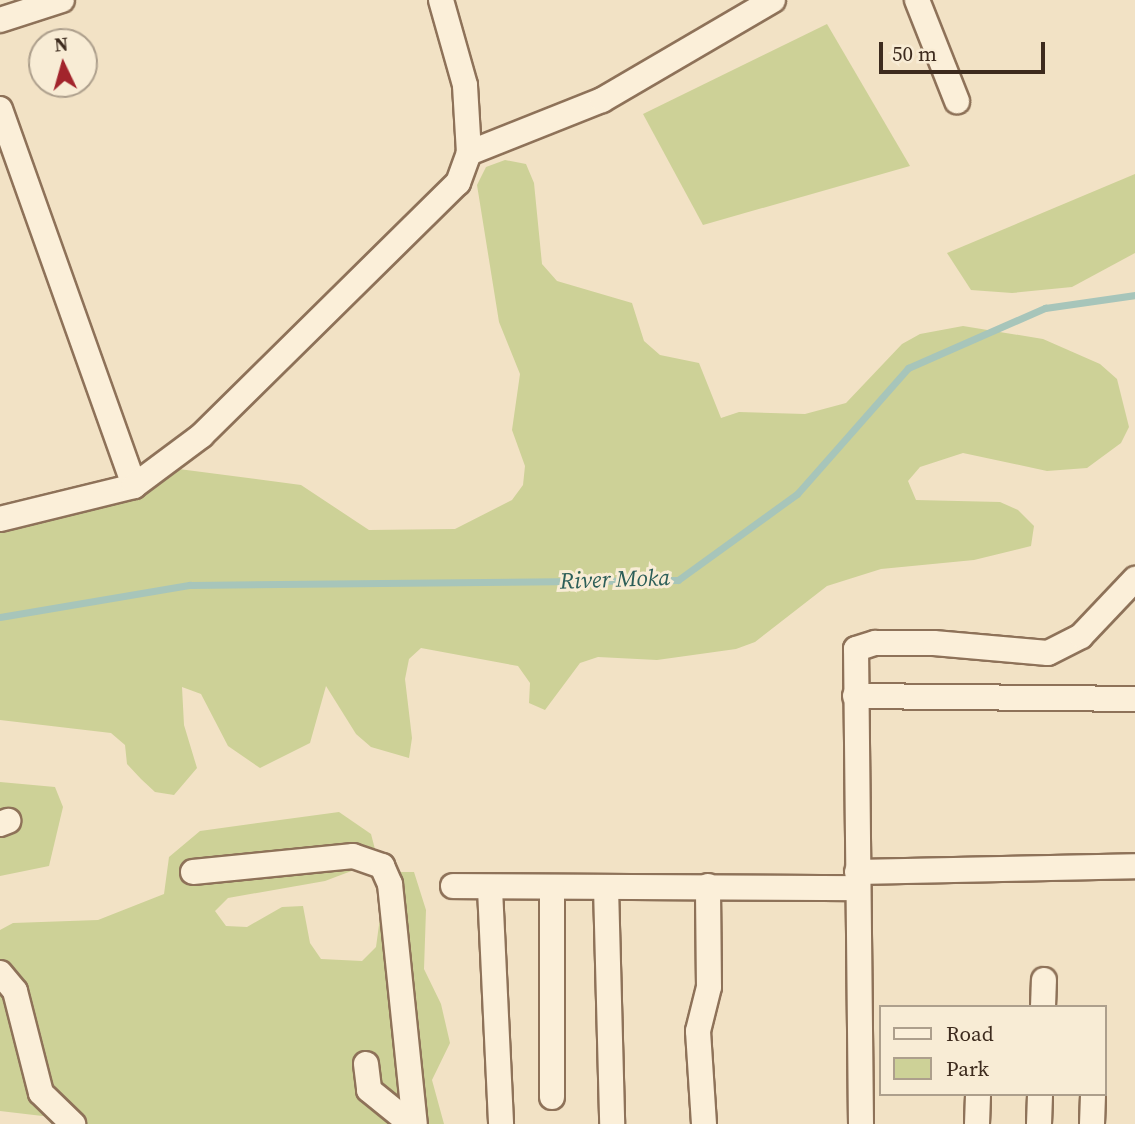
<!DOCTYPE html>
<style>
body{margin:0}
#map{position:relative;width:1135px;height:1124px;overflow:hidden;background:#f2e2c5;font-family:"Source Serif 4",serif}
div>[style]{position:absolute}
.green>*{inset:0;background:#cdd197}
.stream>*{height:7px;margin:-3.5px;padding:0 3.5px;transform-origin:3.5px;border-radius:3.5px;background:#a7c5ba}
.roads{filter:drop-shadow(2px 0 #8e7259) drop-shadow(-2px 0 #8e7259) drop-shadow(0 2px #8e7259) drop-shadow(0 -2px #8e7259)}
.minor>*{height:24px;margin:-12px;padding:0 12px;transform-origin:12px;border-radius:12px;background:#fbefd9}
span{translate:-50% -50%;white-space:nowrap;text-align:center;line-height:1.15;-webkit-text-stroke:6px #f8ecd5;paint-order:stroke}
.water-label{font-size:23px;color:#2c5e58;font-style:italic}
.legend{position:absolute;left:879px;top:1005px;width:228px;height:91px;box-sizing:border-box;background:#f8ecd5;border:2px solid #ad9f8c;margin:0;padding:9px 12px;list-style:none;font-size:21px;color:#3d2b1e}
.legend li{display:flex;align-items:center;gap:14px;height:35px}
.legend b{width:35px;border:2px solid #ad9f8c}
.north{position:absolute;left:28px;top:28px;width:70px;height:70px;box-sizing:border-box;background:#f8ecd5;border:2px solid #ad9f8c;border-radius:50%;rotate:355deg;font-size:19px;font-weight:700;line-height:28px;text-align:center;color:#3d2b1e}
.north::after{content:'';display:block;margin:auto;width:24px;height:32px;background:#a2242c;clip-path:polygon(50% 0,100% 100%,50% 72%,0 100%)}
.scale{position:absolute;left:879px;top:42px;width:166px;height:32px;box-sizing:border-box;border:4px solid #3d2b1e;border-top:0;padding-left:9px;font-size:21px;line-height:24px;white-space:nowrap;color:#3d2b1e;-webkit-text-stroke:5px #f8ecd5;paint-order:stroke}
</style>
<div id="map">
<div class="green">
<i style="clip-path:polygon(827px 24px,910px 166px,703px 225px,643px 114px)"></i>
<i style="clip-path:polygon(505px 160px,526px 164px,534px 183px,542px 264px,557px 281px,632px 303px,644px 341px,660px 355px,699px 363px,721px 418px,739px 412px,805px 414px,846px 403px,902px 344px,920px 334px,963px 326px,1043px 339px,1100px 364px,1117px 379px,1129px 427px,1121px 443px,1087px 468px,1047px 471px,963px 453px,920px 467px,908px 481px,916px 500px,1000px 502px,1018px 510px,1034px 526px,1031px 546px,974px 560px,881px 569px,827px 586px,755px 642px,736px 649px,657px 660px,598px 657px,580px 663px,545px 710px,529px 703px,530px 683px,518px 666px,421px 648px,409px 659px,405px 679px,412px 738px,409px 758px,371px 747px,356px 734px,326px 686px,310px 743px,260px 768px,228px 746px,201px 694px,182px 687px,184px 725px,197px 768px,174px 795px,155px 792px,141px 779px,127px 764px,125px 745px,111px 733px,0 720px,0 518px,171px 468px,301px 485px,369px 530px,455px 529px,512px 500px,523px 485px,525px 466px,512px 430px,520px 374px,499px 322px,477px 185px,486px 167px)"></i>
<i style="clip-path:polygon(1135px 174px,1135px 253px,1072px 287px,1012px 293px,971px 290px,947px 253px)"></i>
<i style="clip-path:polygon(0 782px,55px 787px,63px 807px,49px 866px,0 876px)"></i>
<i style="clip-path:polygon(339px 812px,371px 834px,376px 853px,362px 867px,325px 881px,228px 898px,215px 911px,226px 926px,247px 927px,282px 907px,303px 906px,310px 943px,321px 959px,362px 961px,376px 947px,384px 888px,393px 872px,414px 872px,426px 910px,424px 969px,441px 1004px,450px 1043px,432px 1080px,444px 1124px,57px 1124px,51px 1117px,0 1111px,0 930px,13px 923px,98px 920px,164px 894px,169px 857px,200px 831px)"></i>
</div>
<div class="stream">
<i style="left:0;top:617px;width:193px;rotate:-9.6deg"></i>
<i style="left:190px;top:585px;width:488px;rotate:-0.6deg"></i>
<i style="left:678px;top:580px;width:147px;rotate:-35.9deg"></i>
<i style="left:797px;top:494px;width:168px;rotate:-48.6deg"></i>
<i style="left:908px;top:368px;width:150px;rotate:-23.7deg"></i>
<i style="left:1045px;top:308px;width:91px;rotate:-8.2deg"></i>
</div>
<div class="roads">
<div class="minor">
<i style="left:917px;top:0;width:109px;rotate:68.4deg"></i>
<i style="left:0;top:20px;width:65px;rotate:-17.9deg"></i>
<i style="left:0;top:109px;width:400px;rotate:70.4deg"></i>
<i style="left:469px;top:153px;width:143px;rotate:-21.7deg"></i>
<i style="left:602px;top:100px;width:198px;rotate:-30.3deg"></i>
<i style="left:0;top:519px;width:138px;rotate:-13.8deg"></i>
<i style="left:134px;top:486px;width:84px;rotate:-36.7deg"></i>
<i style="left:201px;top:436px;width:361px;rotate:-44.6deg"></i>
<i style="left:458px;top:183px;width:32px;rotate:-70deg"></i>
<i style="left:469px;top:153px;width:68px;rotate:-93.4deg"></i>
<i style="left:465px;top:85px;width:88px;rotate:-105.8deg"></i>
<i style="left:855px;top:696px;width:280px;rotate:0.6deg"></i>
<i style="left:0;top:824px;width:9px;rotate:-21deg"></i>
<i style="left:193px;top:872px;width:161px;rotate:-5.7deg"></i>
<i style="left:353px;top:856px;width:31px;rotate:19deg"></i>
<i style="left:382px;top:866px;width:20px;rotate:66deg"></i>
<i style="left:390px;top:884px;width:241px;rotate:84.1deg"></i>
<i style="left:857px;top:872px;width:278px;rotate:-1.2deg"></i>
<i style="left:453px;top:886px;width:404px;rotate:0.3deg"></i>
<i style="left:606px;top:887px;width:237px;rotate:88.5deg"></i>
<i style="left:552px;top:888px;width:209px;rotate:90deg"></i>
<i style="left:490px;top:889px;width:235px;rotate:87.3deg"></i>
<i style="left:0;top:973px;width:23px;rotate:50deg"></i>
<i style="left:15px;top:991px;width:105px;rotate:75.7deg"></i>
<i style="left:41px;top:1093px;width:45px;rotate:44.1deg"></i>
<i style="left:1043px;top:1007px;width:27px;rotate:-88deg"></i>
<i style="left:366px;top:1064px;width:26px;rotate:83deg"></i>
<i style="left:369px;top:1090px;width:54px;rotate:39deg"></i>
<i style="left:704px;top:1124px;width:93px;rotate:-93.7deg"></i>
<i style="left:698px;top:1031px;width:45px;rotate:-76deg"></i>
<i style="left:709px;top:987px;width:101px;rotate:-90.6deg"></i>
<i style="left:861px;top:1124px;width:475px;rotate:-90.6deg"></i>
<i style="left:856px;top:649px;width:20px;rotate:-18deg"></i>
<i style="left:875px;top:643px;width:59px"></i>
<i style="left:934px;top:643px;width:114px;rotate:5deg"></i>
<i style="left:1048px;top:653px;width:37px;rotate:-27deg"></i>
<i style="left:1081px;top:636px;width:79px;rotate:-46.5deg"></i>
<i style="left:977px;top:1124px;width:30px;rotate:-88deg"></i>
<i style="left:1039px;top:1124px;width:30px;rotate:-88deg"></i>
<i style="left:1092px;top:1124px;width:30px;rotate:-88deg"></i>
</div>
</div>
<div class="water-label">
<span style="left:615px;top:579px;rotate:-2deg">River Moka</span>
</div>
<ul class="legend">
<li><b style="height:9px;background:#fbefd9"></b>Road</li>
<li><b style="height:19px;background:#cdd197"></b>Park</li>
</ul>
<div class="north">N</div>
<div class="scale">50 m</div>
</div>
